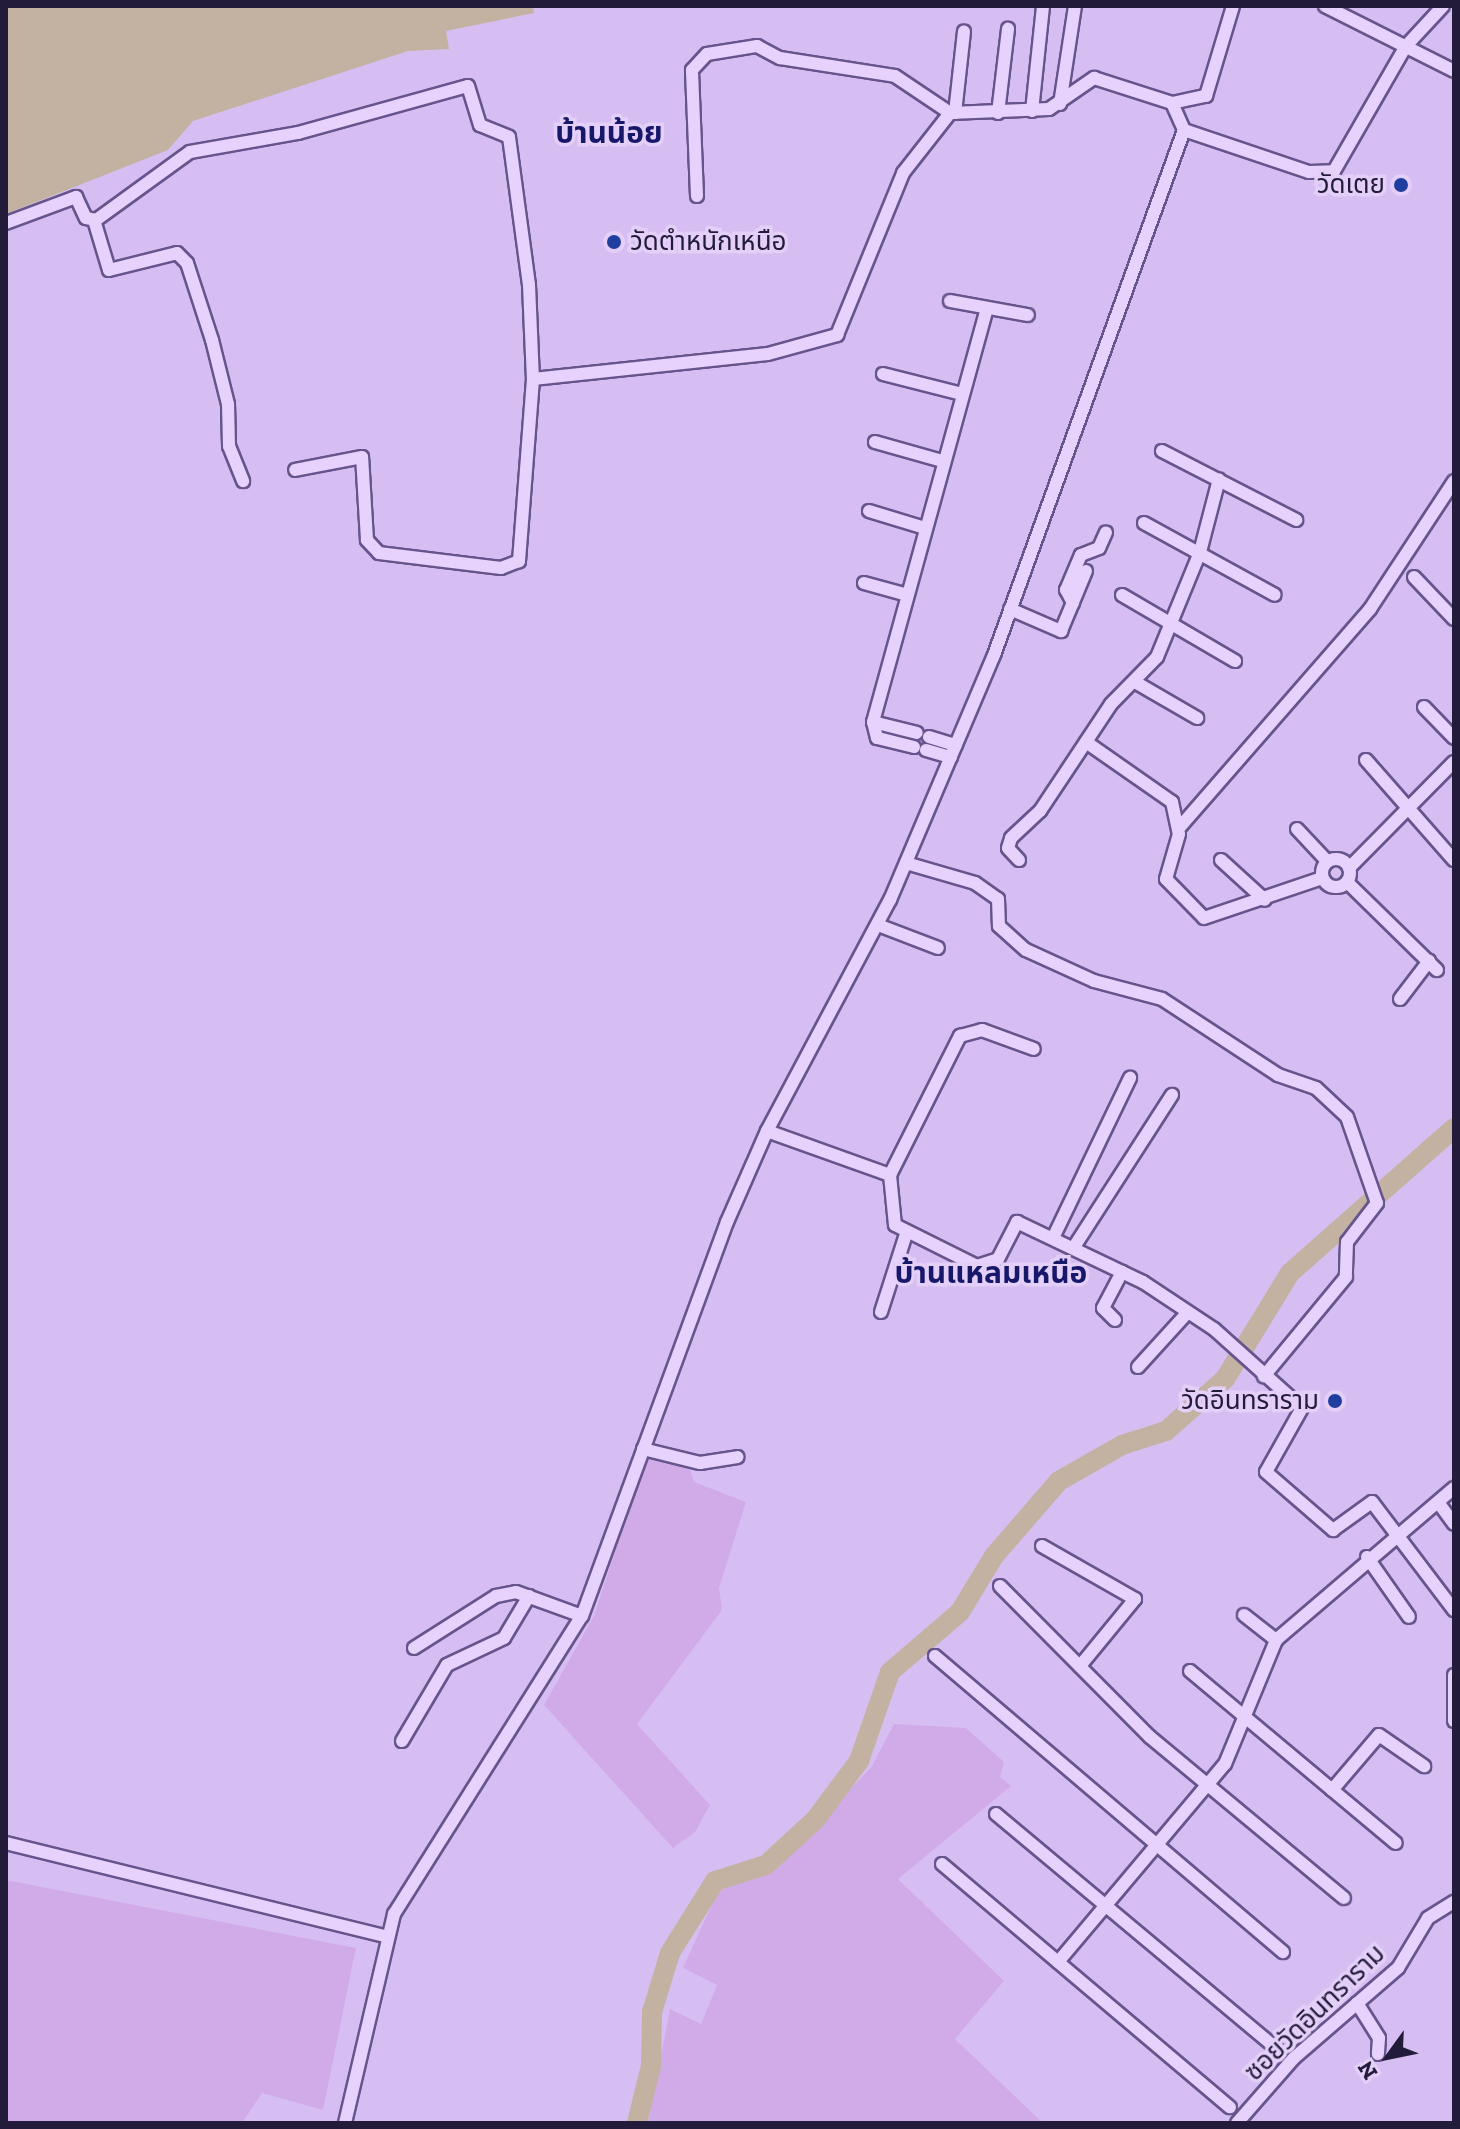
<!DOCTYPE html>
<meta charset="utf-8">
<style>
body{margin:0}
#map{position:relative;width:1460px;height:2129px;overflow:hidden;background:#d7bef2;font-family:"Zilla Slab","Noto Sans Thai",serif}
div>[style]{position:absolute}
.farmland>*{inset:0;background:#d1abe8}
.water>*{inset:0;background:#c3b2a2}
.river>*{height:20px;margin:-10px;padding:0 10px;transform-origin:10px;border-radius:10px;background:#c3b2a2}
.roads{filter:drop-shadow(2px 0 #66558c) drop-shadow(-2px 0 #66558c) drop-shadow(0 2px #66558c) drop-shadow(0 -2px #66558c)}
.minor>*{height:12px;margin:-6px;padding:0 6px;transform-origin:6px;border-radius:6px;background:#e6d2fc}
.minor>.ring{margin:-6px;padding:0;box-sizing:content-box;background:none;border:12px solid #e6d2fc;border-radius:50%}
.dots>*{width:22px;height:22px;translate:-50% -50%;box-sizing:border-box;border:4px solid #e3cff8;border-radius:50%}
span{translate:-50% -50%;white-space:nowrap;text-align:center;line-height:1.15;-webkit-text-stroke:7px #e3cff8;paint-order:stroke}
.poi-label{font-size:26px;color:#231b3a}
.right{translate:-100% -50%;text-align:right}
.left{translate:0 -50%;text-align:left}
.street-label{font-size:26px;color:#231b3a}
.quarter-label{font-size:30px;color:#17186a;font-weight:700}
.frame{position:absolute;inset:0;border:8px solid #231b3a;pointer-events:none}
.north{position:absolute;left:1348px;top:2017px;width:80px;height:80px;-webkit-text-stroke:6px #e3cff8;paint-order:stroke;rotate:237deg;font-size:22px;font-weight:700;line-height:32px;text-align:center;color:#231b3a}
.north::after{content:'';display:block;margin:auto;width:28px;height:36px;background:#231b3a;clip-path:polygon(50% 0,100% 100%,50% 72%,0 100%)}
</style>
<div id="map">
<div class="farmland">
<i style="clip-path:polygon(648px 1450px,687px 1460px,694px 1482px,746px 1502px,719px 1588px,722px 1610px,637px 1724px,710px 1805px,695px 1832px,673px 1848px,544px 1705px,594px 1616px)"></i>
<i style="clip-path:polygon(894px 1724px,966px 1728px,1004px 1762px,1000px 1777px,1011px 1786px,898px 1879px,1004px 1981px,955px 2039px,1043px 2123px,648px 2123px,670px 2009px,701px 2024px,717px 1985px,683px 1968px,718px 1891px,776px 1869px,872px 1766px)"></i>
<i style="clip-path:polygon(6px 1880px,356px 1948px,323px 2110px,262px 2093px,242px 2123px,6px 2123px)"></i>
</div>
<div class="water">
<i style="clip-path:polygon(6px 6px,533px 6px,534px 13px,446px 31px,449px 49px,408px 51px,193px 121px,168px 150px,6px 214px)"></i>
</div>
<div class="river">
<i style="left:637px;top:2123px;width:59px;rotate:-76.2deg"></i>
<i style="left:651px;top:2066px;width:54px;rotate:-88.9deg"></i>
<i style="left:652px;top:2012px;width:62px;rotate:-73deg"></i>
<i style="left:670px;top:1953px;width:85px;rotate:-58deg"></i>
<i style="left:715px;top:1881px;width:53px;rotate:-17.4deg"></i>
<i style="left:766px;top:1865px;width:67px;rotate:-42.6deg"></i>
<i style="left:815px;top:1820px;width:74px;rotate:-53.3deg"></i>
<i style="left:859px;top:1761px;width:94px;rotate:-70.8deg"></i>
<i style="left:890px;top:1672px;width:92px;rotate:-40.6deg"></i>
<i style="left:960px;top:1612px;width:66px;rotate:-58.7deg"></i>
<i style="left:994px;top:1556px;width:99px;rotate:-49.1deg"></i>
<i style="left:1059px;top:1481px;width:73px;rotate:-29.7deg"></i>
<i style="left:1122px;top:1445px;width:46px;rotate:-17.7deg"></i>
<i style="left:1166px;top:1431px;width:79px;rotate:-41.4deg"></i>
<i style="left:1225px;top:1379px;width:124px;rotate:-58.5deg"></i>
<i style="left:1290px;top:1273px;width:219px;rotate:-41.5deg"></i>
</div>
<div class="roads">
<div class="minor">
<i style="left:1325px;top:6px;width:144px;rotate:26.7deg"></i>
<i style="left:1172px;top:103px;width:35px;rotate:-12deg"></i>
<i style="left:1206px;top:96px;width:94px;rotate:-73.3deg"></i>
<i style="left:1060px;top:104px;width:99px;rotate:-81.3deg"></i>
<i style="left:1032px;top:111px;width:106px;rotate:-84deg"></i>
<i style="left:955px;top:113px;width:82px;rotate:-83.7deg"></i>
<i style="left:998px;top:113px;width:85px;rotate:-83.2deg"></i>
<i style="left:697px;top:196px;width:126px;rotate:-92.3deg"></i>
<i style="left:692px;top:70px;width:22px;rotate:-47deg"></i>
<i style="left:707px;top:54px;width:51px;rotate:-9.1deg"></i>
<i style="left:757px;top:46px;width:26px;rotate:28deg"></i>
<i style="left:780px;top:58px;width:116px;rotate:8.9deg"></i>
<i style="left:895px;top:76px;width:66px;rotate:33.9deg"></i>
<i style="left:94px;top:220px;width:52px;rotate:73.3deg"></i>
<i style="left:109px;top:270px;width:70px;rotate:-14deg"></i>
<i style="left:177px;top:253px;width:14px;rotate:45deg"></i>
<i style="left:187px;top:263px;width:81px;rotate:72deg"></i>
<i style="left:212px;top:340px;width:66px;rotate:76deg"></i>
<i style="left:228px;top:404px;width:42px;rotate:88.6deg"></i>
<i style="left:229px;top:446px;width:38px;rotate:68deg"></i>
<i style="left:6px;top:223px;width:75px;rotate:-20.4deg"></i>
<i style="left:76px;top:197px;width:23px;rotate:65deg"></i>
<i style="left:86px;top:218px;width:10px;rotate:11deg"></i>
<i style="left:96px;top:220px;width:116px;rotate:-35.9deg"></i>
<i style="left:190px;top:152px;width:110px;rotate:-10deg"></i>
<i style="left:298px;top:133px;width:176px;rotate:-15.5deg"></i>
<i style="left:468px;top:86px;width:41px;rotate:72.9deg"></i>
<i style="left:480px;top:125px;width:31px;rotate:22deg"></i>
<i style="left:509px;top:137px;width:149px;rotate:82.3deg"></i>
<i style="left:529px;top:285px;width:94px;rotate:87.6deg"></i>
<i style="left:533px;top:379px;width:183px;rotate:94.4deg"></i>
<i style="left:519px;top:561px;width:19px;rotate:159deg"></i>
<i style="left:501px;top:568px;width:123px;rotate:-173deg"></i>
<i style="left:379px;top:553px;width:18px;rotate:-133deg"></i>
<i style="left:367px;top:540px;width:83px;rotate:-93.4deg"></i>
<i style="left:362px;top:457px;width:68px;rotate:169deg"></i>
<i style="left:950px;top:301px;width:79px;rotate:10.2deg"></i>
<i style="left:883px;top:374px;width:81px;rotate:14.2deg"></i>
<i style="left:533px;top:379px;width:236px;rotate:-6.1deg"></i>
<i style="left:768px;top:354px;width:72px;rotate:-15.4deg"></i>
<i style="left:837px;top:335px;width:175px;rotate:-67.8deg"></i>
<i style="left:903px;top:173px;width:76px;rotate:-51.9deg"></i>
<i style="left:950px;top:113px;width:99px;rotate:-2.3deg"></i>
<i style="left:1049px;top:109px;width:55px;rotate:-34.6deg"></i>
<i style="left:1094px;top:78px;width:82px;rotate:17.8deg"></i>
<i style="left:1172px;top:103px;width:30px;rotate:66deg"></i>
<i style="left:875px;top:442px;width:70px;rotate:15.8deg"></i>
<i style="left:1162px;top:451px;width:151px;rotate:27.2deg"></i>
<i style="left:869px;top:511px;width:55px;rotate:16.8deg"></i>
<i style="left:1144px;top:523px;width:149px;rotate:28.8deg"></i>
<i style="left:1414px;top:577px;width:58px;rotate:46.4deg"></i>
<i style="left:864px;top:583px;width:41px;rotate:15.4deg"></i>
<i style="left:1122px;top:595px;width:131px;rotate:30.3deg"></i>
<i style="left:1073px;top:603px;width:15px;rotate:-118deg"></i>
<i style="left:1066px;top:590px;width:38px;rotate:-67deg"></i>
<i style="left:1081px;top:555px;width:19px;rotate:-21deg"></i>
<i style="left:1099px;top:548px;width:17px;rotate:-66deg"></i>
<i style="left:1010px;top:609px;width:56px;rotate:23.3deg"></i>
<i style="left:1061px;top:631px;width:65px;rotate:-67.4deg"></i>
<i style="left:1135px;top:682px;width:72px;rotate:30.1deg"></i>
<i style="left:1424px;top:707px;width:43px;rotate:45.9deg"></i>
<i style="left:873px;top:722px;width:45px;rotate:14deg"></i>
<i style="left:929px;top:737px;width:28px;rotate:17deg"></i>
<i style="left:1086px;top:742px;width:105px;rotate:34.9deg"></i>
<i style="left:1172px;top:802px;width:33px;rotate:78deg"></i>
<i style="left:1179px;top:834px;width:47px;rotate:106.1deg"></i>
<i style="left:1166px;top:879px;width:54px;rotate:45.7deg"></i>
<i style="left:1204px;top:918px;width:125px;rotate:-18.7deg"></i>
<i style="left:914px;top:747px;width:38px;rotate:-166deg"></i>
<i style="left:877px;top:738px;width:16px;rotate:-104deg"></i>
<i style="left:873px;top:722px;width:428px;rotate:-74.6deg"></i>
<i style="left:926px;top:750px;width:26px;rotate:16deg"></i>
<i style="left:1366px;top:760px;width:133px;rotate:48.7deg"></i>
<i style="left:1179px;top:828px;width:291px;rotate:-48.9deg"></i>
<i style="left:1370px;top:609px;width:153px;rotate:-56.7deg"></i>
<i style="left:1297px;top:829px;width:44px;rotate:46.8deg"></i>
<i class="ring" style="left:1322px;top:859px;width:16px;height:16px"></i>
<i style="left:1019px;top:860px;width:16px;rotate:-133deg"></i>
<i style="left:1008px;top:848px;width:10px;rotate:-73deg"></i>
<i style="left:1011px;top:838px;width:40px;rotate:-43deg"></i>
<i style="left:1040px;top:811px;width:128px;rotate:-56.4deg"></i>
<i style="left:1111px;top:704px;width:66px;rotate:-45.6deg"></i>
<i style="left:1157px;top:657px;width:113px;rotate:-67.7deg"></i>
<i style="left:1200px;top:552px;width:75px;rotate:-75.4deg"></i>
<i style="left:1221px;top:860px;width:59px;rotate:42.3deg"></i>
<i style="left:906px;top:863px;width:72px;rotate:16.2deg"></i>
<i style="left:975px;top:883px;width:28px;rotate:35deg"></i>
<i style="left:998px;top:899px;width:27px;rotate:88deg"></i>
<i style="left:999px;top:926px;width:36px;rotate:42deg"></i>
<i style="left:1026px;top:950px;width:75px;rotate:24.5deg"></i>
<i style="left:1094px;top:981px;width:70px;rotate:14.8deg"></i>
<i style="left:1162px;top:999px;width:139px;rotate:33.2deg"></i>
<i style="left:1278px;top:1075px;width:40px;rotate:18.9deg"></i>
<i style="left:1316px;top:1088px;width:42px;rotate:43.1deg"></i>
<i style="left:1347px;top:1117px;width:91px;rotate:70.8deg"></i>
<i style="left:1377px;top:1203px;width:49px;rotate:127.6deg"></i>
<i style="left:1347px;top:1242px;width:35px;rotate:92deg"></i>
<i style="left:1346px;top:1277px;width:129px;rotate:129.6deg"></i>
<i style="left:1349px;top:868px;width:149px;rotate:-45.3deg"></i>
<i style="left:1347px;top:882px;width:126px;rotate:44.4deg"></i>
<i style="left:878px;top:925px;width:64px;rotate:21deg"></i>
<i style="left:1400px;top:999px;width:48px;rotate:-52.7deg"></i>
<i style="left:767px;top:1131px;width:131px;rotate:19.7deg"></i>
<i style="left:890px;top:1175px;width:50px;rotate:84.3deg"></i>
<i style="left:895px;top:1225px;width:92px;rotate:26.6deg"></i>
<i style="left:977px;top:1266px;width:22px;rotate:-18deg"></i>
<i style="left:998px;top:1259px;width:42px;rotate:-62.8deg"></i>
<i style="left:1017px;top:1222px;width:140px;rotate:25.5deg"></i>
<i style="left:1143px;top:1282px;width:85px;rotate:33.5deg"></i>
<i style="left:1214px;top:1329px;width:118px;rotate:41.9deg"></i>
<i style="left:1302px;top:1408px;width:73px;rotate:119.4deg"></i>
<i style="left:1266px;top:1472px;width:89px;rotate:40.9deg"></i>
<i style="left:1333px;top:1530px;width:48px;rotate:-35.7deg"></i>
<i style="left:1372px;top:1502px;width:136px;rotate:52.8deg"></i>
<i style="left:890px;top:1175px;width:156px;rotate:-63.3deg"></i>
<i style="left:960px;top:1036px;width:23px;rotate:-15deg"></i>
<i style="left:982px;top:1030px;width:55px;rotate:20.1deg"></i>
<i style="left:1053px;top:1238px;width:178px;rotate:-64.3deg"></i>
<i style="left:1074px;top:1247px;width:181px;rotate:-57.2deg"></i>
<i style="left:881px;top:1312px;width:82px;rotate:-72.2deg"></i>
<i style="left:1115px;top:1320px;width:17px;rotate:-135deg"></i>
<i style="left:1103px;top:1308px;width:41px;rotate:-62.2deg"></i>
<i style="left:1138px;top:1367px;width:74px;rotate:-47.7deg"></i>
<i style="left:643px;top:1449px;width:59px;rotate:13.8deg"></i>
<i style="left:700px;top:1463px;width:38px;rotate:-9deg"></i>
<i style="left:1438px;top:1502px;width:27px;rotate:54deg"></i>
<i style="left:1042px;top:1546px;width:107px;rotate:29.7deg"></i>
<i style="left:1135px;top:1599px;width:87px;rotate:129.4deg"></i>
<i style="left:1367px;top:1557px;width:73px;rotate:55deg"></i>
<i style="left:1000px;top:1586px;width:213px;rotate:45.2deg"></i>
<i style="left:1150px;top:1737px;width:252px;rotate:39.7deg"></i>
<i style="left:1244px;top:1615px;width:41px;rotate:38deg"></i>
<i style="left:414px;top:1648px;width:97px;rotate:-32.4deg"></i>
<i style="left:496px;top:1596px;width:20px;rotate:-11deg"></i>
<i style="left:516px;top:1592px;width:70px;rotate:20deg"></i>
<i style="left:935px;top:1656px;width:457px;rotate:40.4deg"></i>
<i style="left:1190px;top:1671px;width:268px;rotate:39.9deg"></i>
<i style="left:1454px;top:1675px;width:46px;rotate:90deg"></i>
<i style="left:402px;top:1741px;width:88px;rotate:-59.4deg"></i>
<i style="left:447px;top:1665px;width:63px;rotate:-25.3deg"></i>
<i style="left:504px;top:1638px;width:49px;rotate:-59.2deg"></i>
<i style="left:1332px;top:1790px;width:72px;rotate:-49.5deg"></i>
<i style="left:1379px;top:1735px;width:55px;rotate:34.6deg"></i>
<i style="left:996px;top:1814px;width:366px;rotate:39.9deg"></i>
<i style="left:6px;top:1843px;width:390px;rotate:13.8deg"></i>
<i style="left:942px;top:1864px;width:377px;rotate:40.2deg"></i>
<i style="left:1058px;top:1962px;width:259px;rotate:-49.9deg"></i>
<i style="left:1225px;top:1764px;width:134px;rotate:-67.6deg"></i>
<i style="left:1276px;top:1640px;width:234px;rotate:-40.5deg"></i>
<i style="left:1357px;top:2003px;width:41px;rotate:57.8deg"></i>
<i style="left:1379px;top:2038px;width:16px;rotate:94deg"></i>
<i style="left:345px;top:2123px;width:215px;rotate:-76.8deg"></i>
<i style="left:394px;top:1914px;width:352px;rotate:-57.8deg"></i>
<i style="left:582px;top:1616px;width:420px;rotate:-69.8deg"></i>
<i style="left:727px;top:1222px;width:99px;rotate:-66.3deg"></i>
<i style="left:767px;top:1131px;width:262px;rotate:-62deg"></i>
<i style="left:890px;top:900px;width:266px;rotate:-67deg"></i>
<i style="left:994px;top:655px;width:558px;rotate:-70.1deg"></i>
<i style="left:1184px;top:130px;width:132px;rotate:18.6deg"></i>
<i style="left:1309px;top:172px;width:25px;rotate:-2deg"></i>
<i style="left:1334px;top:171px;width:144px;rotate:-60.1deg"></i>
<i style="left:1406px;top:46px;width:54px;rotate:-47.2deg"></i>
<i style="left:1237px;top:2123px;width:86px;rotate:-48.8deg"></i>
<i style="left:1294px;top:2058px;width:138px;rotate:-40.9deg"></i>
<i style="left:1398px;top:1968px;width:58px;rotate:-59deg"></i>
<i style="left:1428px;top:1918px;width:31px;rotate:-32deg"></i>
</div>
</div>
<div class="dots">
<i style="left:1401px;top:185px;background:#203da0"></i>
<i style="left:614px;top:242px;background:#203da0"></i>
<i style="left:1335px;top:1401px;background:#203da0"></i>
</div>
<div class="poi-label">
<span class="right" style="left:1385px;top:185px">วัดเตย</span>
<span class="left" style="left:630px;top:242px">วัดตำหนักเหนือ</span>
<span class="right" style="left:1319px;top:1401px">วัดอินทราราม</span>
</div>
<div class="street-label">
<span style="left:1315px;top:2013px;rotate:-44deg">ซอยวัดอินทราราม</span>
</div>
<div class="quarter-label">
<span style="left:609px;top:133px">บ้านน้อย</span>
<span style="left:991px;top:1273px">บ้านแหลมเหนือ</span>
</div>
<div class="frame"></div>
<div class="north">N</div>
</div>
